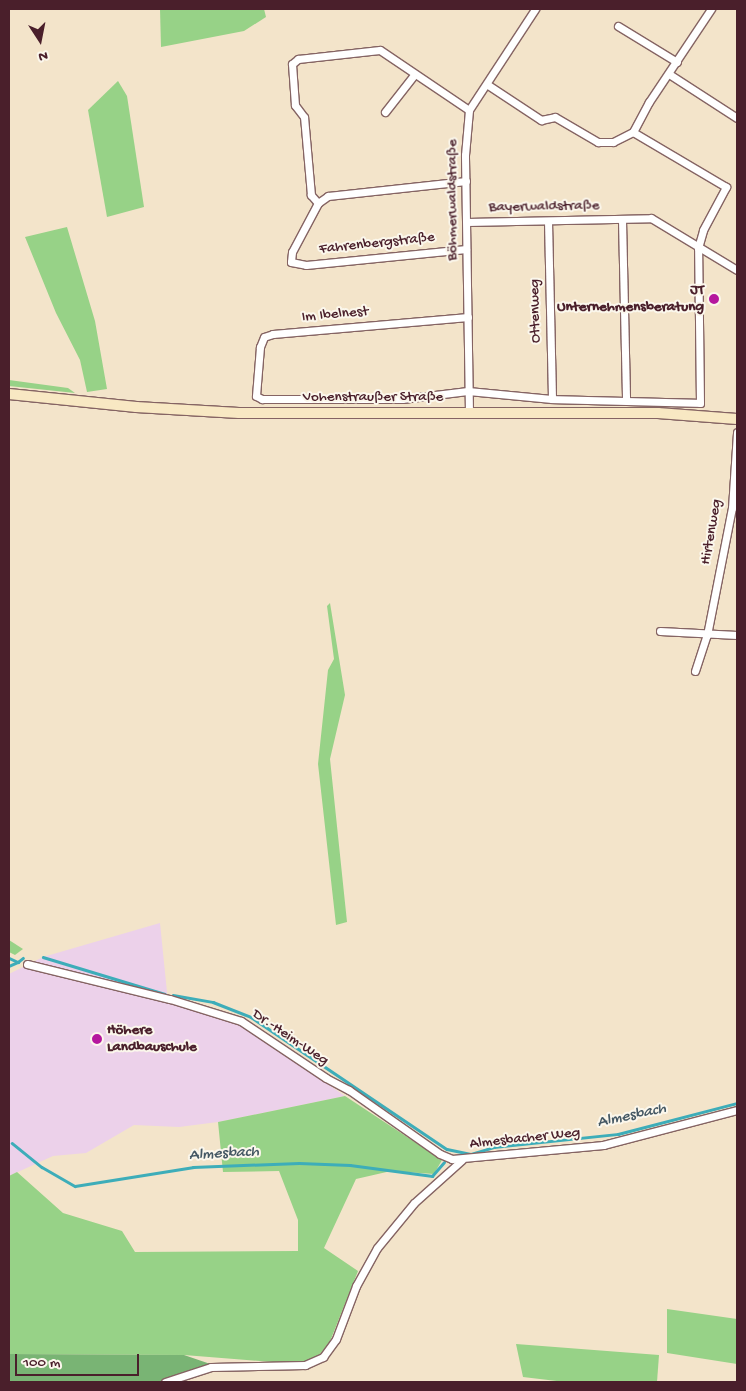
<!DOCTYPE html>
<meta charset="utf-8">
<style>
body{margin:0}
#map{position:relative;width:746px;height:1391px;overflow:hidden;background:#f3e4ca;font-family:"Gochi Hand",sans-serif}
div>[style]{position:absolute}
.built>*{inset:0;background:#ecd1ea}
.green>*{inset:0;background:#97d287}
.forest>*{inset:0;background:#79b474}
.stream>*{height:2.5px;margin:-1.25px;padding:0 1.25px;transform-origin:1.25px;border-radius:1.25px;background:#3dadb9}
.roads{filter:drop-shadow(1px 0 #856463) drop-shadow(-1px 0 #856463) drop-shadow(0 1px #856463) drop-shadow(0 -1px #856463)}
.street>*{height:7px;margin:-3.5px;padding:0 3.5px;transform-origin:3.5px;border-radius:3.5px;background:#fff}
.secondary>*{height:10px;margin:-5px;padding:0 5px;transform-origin:5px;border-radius:5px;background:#f8e8c3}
.dots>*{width:14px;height:14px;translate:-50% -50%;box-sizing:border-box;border:2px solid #fbf7ec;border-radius:50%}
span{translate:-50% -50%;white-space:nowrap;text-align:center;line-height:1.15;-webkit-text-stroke:4px #fbf7ec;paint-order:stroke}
.street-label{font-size:15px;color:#4a1f2b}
.poi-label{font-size:15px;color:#4a1f2b;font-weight:700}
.right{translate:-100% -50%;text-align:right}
.left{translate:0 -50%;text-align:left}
.water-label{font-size:16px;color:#455864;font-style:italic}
.frame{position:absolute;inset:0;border:10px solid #4a1f2b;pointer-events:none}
.north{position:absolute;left:15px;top:15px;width:50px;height:50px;-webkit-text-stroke:4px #fbf7ec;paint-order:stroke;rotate:169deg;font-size:14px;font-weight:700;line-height:20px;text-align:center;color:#4a1f2b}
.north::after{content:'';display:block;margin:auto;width:18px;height:22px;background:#4a1f2b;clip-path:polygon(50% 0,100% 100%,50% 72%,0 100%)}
.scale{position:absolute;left:15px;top:1354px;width:124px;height:22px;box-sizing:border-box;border:2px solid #4a1f2b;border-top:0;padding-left:6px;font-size:15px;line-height:18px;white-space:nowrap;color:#4a1f2b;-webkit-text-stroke:4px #fbf7ec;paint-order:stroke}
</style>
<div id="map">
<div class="built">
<i style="clip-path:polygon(160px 923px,168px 1002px,245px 1027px,345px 1096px,218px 1122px,179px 1127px,134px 1125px,86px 1153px,53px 1156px,9px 1176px,9px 974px,43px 957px)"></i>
</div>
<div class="green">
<i style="clip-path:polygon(160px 9px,264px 9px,266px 17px,244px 31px,161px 47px)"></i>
<i style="clip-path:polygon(118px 81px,127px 96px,144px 207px,107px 217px,88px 110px)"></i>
<i style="clip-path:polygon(67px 227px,95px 321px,107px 389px,87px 392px,80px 360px,56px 313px,25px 237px)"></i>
<i style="clip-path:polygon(9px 380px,68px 388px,75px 393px,9px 386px)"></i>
<i style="clip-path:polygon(330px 603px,345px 695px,330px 759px,347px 922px,336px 925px,318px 764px,328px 670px,334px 659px,327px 606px)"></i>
<i style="clip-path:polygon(9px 940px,23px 949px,15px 955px,9px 952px)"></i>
<i style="clip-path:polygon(345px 1096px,442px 1160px,434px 1174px,391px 1171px,356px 1179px,324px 1248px,358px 1271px,329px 1344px,316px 1358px,298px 1364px,184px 1355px,9px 1354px,9px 1176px,17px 1172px,63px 1213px,122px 1231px,135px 1252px,298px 1251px,298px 1220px,279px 1171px,223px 1172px,218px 1122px)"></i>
<i style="clip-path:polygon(667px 1309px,737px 1319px,737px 1364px,667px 1353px)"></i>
<i style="clip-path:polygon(516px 1344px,659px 1355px,657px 1382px,565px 1382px,523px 1377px)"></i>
</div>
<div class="forest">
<i style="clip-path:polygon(9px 1354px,184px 1355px,225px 1369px,183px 1376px,170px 1382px,9px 1382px)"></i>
</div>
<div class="stream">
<i style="left:43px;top:957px;width:127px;rotate:16.9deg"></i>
<i style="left:9px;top:958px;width:10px;rotate:24deg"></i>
<i style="left:18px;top:962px;width:6px;rotate:-39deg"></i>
<i style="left:9px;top:966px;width:10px;rotate:-24deg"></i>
<i style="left:173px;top:995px;width:41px;rotate:9.9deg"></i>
<i style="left:213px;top:1002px;width:41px;rotate:21.5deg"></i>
<i style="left:251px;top:1017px;width:236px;rotate:34deg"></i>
<i style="left:447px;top:1149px;width:25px;rotate:12deg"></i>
<i style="left:471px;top:1154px;width:24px;rotate:-17deg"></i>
<i style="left:494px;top:1147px;width:125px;rotate:-6deg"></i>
<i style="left:618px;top:1134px;width:123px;rotate:-14.6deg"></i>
<i style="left:12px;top:1143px;width:38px;rotate:39deg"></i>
<i style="left:42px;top:1167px;width:38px;rotate:30deg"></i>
<i style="left:75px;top:1186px;width:120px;rotate:-9.1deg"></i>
<i style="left:193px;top:1167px;width:106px;rotate:-2.2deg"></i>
<i style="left:299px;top:1163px;width:51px;rotate:2.2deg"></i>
<i style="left:350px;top:1165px;width:83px;rotate:7.6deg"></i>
<i style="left:432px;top:1176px;width:18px;rotate:-49deg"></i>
</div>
<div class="roads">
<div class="street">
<i style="left:618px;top:26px;width:69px;rotate:31.4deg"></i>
<i style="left:669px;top:74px;width:81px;rotate:32.9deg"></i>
<i style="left:488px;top:85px;width:64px;rotate:33.4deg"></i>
<i style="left:541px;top:120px;width:14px;rotate:-12deg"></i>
<i style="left:555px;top:117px;width:50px;rotate:30.2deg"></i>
<i style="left:598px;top:142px;width:15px"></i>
<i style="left:613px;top:142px;width:22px;rotate:-27deg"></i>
<i style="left:633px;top:132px;width:34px;rotate:-62deg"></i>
<i style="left:649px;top:102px;width:112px;rotate:-56.3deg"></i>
<i style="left:385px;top:112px;width:47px;rotate:-51.9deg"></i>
<i style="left:466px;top:181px;width:139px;rotate:173.8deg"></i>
<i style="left:328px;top:196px;width:12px;rotate:145deg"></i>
<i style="left:318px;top:203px;width:55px;rotate:118deg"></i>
<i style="left:292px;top:252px;width:10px;rotate:96deg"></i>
<i style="left:291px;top:262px;width:15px;rotate:11deg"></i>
<i style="left:306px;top:265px;width:161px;rotate:-5.7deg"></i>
<i style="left:318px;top:203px;width:11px;rotate:-131deg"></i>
<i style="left:311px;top:195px;width:78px;rotate:-95.1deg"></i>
<i style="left:304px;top:117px;width:15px;rotate:-127deg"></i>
<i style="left:295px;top:105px;width:41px;rotate:-94.2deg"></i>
<i style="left:292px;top:64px;width:8px;rotate:-40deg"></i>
<i style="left:298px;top:59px;width:82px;rotate:-6.3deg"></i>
<i style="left:380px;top:50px;width:107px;rotate:34deg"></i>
<i style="left:622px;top:220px;width:180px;rotate:88.7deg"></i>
<i style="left:548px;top:221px;width:178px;rotate:88.7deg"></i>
<i style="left:467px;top:222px;width:184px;rotate:-1.2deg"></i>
<i style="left:651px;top:218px;width:100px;rotate:31.2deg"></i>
<i style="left:468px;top:317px;width:196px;rotate:175deg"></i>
<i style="left:273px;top:334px;width:9px;rotate:162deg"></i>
<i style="left:264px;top:337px;width:11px;rotate:112deg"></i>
<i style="left:260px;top:347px;width:49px;rotate:94.7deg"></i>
<i style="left:256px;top:396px;width:7px;rotate:27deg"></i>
<i style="left:262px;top:399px;width:140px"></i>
<i style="left:402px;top:399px;width:66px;rotate:-6.9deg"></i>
<i style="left:468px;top:391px;width:84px;rotate:5.4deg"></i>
<i style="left:552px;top:399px;width:148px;rotate:1.5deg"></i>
<i style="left:700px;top:403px;width:155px;rotate:-90.7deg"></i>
<i style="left:698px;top:248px;width:19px;rotate:-74deg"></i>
<i style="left:703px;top:230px;width:49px;rotate:-61.9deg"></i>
<i style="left:726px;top:187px;width:108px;rotate:-149.4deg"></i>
<i style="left:469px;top:412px;width:257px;rotate:-90.9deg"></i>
<i style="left:465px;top:155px;width:45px;rotate:-84.9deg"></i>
<i style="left:469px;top:110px;width:121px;rotate:-56.8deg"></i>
<i style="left:660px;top:631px;width:77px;rotate:3deg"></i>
<i style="left:695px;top:671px;width:38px;rotate:-72deg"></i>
<i style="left:707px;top:635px;width:129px;rotate:-78.9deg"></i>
<i style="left:732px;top:508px;width:76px;rotate:-86.2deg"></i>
<i style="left:27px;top:964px;width:147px;rotate:13.8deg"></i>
<i style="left:170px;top:999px;width:74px;rotate:17.2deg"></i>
<i style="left:241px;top:1021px;width:102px;rotate:33.8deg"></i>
<i style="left:326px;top:1078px;width:26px;rotate:28deg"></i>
<i style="left:349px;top:1090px;width:111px;rotate:35.1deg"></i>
<i style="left:440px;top:1154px;width:13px;rotate:23deg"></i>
<i style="left:452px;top:1159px;width:152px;rotate:-5.3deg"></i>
<i style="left:603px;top:1145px;width:138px;rotate:-14.6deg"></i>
<i style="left:165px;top:1382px;width:48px;rotate:-18.1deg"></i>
<i style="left:211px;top:1367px;width:94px;rotate:-1.2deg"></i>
<i style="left:305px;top:1365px;width:20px;rotate:-24deg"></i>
<i style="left:323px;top:1357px;width:22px;rotate:-54deg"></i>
<i style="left:336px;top:1339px;width:57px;rotate:-69.3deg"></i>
<i style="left:356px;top:1286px;width:43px;rotate:-61.1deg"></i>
<i style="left:377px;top:1248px;width:58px;rotate:-50.6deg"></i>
<i style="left:414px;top:1203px;width:64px;rotate:-41.9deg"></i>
</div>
<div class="secondary">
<i style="left:9px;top:394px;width:128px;rotate:5.8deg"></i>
<i style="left:136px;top:407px;width:103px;rotate:3.3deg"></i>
<i style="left:239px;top:413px;width:419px"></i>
<i style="left:658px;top:413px;width:79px;rotate:4.3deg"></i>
</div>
</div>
<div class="dots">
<i style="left:714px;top:299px;background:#b5179e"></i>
<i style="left:97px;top:1039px;background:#b5179e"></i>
</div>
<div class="street-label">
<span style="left:453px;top:200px;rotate:-90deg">Böhmerwaldstraße</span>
<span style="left:544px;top:207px;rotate:-1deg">Bayerwaldstraße</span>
<span style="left:377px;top:244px;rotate:-6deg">Fahrenbergstraße</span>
<span style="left:536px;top:311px;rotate:-91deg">Ottenweg</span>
<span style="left:335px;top:315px;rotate:-5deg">Im Ibelnest</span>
<span style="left:373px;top:398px">Vohenstraußer Straße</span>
<span style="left:712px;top:532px;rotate:-80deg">Hirtenweg</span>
<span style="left:290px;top:1038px;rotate:34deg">Dr.-Heim-Weg</span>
<span style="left:525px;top:1139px;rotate:-6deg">Almesbacher Weg</span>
</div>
<div class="poi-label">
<span class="right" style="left:704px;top:299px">JT<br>Unternehmensberatung</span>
<span class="left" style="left:107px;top:1039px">Höhere<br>Landbauschule</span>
</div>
<div class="water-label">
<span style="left:632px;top:1117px;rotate:-12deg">Almesbach</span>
<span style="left:224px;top:1155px;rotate:-3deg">Almesbach</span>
</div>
<div class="frame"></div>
<div class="north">N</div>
<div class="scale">100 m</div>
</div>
